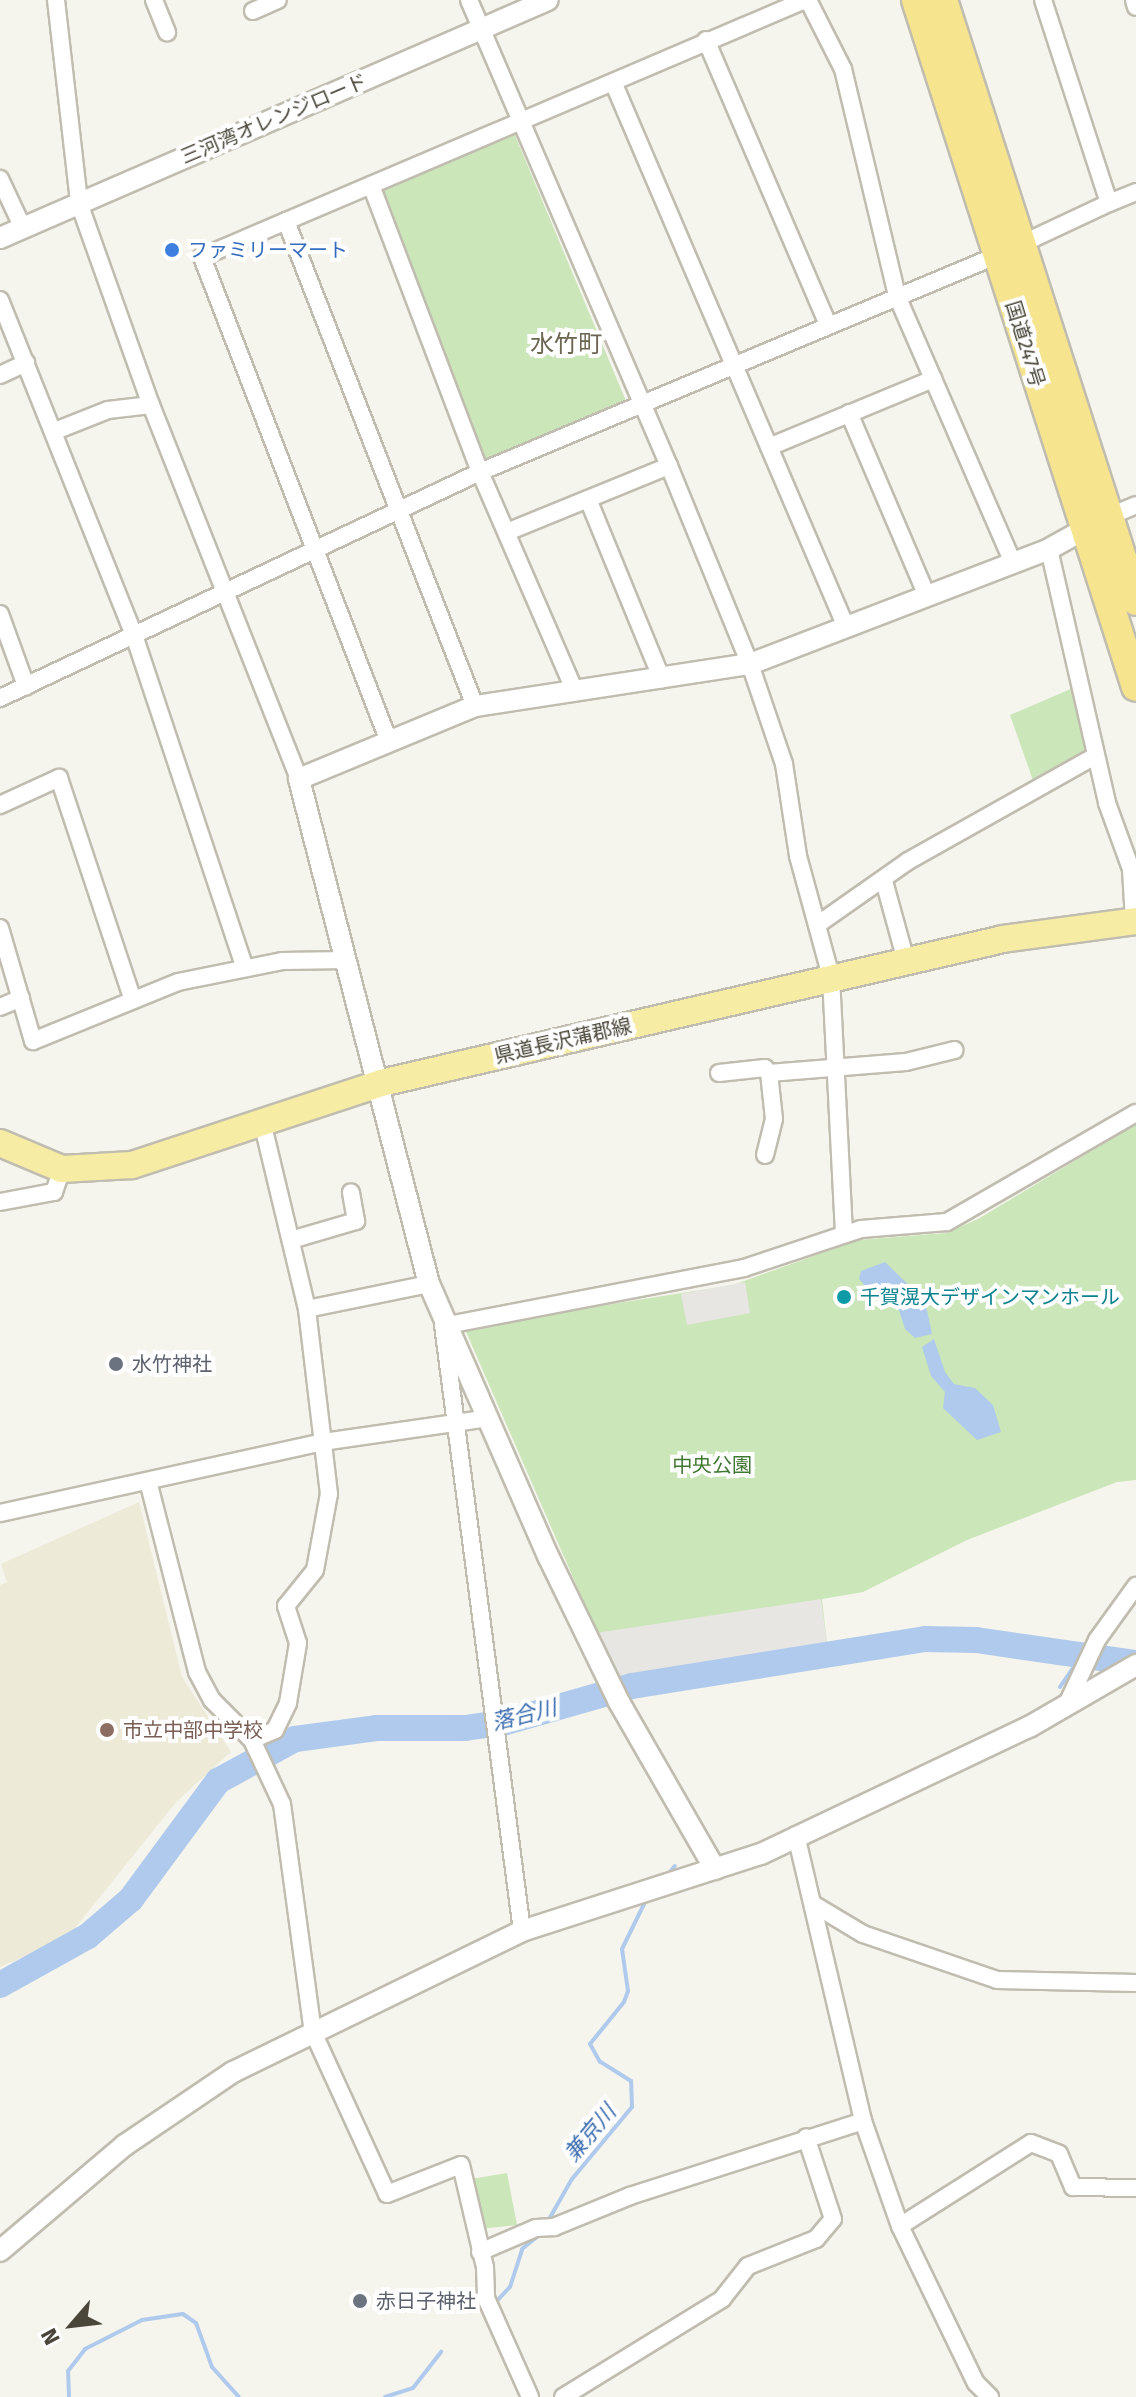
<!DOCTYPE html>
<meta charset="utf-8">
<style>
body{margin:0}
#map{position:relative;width:1136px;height:2397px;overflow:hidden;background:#f5f4ed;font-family:"Fira Sans","Noto Sans JP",sans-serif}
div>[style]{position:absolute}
.education>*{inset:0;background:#edead8}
.green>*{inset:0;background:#cbe6b9}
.parking>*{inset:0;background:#e8e6e3}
.water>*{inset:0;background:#afcaec}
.stream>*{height:4px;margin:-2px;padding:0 2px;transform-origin:2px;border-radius:2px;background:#afcaec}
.river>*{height:26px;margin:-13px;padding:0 13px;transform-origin:13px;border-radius:13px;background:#afcaec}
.roads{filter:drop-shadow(2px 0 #c0bdb0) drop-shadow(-2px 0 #c0bdb0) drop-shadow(0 2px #c0bdb0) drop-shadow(0 -2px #c0bdb0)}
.minor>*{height:16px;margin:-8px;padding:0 8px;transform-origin:8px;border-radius:8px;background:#fff}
.tertiary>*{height:20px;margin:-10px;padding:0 10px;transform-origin:10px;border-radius:10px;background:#fff}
.primary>*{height:26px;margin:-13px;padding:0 13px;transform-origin:13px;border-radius:13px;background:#f7eca4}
.trunk>*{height:28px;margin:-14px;padding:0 14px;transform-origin:14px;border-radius:14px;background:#f6e48e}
.dots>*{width:22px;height:22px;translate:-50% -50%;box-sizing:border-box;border:4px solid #fff;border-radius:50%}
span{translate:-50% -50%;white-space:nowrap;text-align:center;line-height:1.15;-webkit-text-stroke:8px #fff;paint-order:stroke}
.street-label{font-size:20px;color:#4a463a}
.shop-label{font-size:20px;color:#366cbe}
.left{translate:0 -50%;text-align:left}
.culture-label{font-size:20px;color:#0d838f}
.worship-label{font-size:20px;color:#5b616d}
.park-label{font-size:20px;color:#417831}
.education-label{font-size:20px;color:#785e54}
.water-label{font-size:22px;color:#3a6caf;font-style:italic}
.quarter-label{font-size:24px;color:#6c6552}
.north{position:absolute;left:32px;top:2285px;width:80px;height:80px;-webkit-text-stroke:6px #fff;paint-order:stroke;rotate:242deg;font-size:22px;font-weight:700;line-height:32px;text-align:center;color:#4a463a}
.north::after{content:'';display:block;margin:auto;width:28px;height:36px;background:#4a463a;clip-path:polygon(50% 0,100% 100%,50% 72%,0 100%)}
</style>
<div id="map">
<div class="education">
<i style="clip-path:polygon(139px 1502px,182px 1677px,231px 1752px,177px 1801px,67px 1938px,0 1967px,0 1585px,7px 1582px,1px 1564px)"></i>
</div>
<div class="green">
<i style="clip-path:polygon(514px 133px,626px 401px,483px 460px,382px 197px,385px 189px)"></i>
<i style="clip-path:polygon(1073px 688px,1088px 750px,1035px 786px,1010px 715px)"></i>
<i style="clip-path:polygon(1136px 1124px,1136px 1480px,1117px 1482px,967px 1540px,863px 1592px,822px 1599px,827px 1644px,816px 1656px,665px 1681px,619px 1683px,464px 1327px,733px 1285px,858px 1240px,946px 1233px,978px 1219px)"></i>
<i style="clip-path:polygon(507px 2173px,517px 2225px,480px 2229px,471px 2179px)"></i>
</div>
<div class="parking">
<i style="clip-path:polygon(745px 1282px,750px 1313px,687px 1325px,681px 1294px)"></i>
<i style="clip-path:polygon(821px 1599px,827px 1644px,619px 1683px,596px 1633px)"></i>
</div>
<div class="water">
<i style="clip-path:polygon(885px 1262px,925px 1301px,932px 1334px,915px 1338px,905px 1329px,897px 1304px,871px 1292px,859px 1279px,861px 1271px)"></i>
<i style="clip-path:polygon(934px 1339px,945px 1372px,954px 1384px,975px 1388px,993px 1405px,1001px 1432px,977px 1440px,943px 1408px,945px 1392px,931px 1376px,922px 1347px)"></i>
</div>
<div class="stream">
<i style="left:1060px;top:1687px;width:37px;rotate:-56deg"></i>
<i style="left:666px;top:1877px;width:14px;rotate:-51deg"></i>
<i style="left:548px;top:2221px;width:48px;rotate:-60.3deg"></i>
<i style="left:572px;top:2179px;width:94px;rotate:-50.2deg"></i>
<i style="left:632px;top:2107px;width:26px;rotate:-92deg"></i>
<i style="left:631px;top:2081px;width:36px;rotate:-148deg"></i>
<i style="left:600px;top:2062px;width:21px;rotate:-119deg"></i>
<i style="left:590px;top:2044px;width:54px;rotate:-51deg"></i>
<i style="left:624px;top:2002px;width:12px;rotate:-70deg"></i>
<i style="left:628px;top:1991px;width:42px;rotate:-98.1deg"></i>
<i style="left:622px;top:1949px;width:55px;rotate:-63.9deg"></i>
<i style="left:494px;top:2304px;width:23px;rotate:-47deg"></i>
<i style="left:510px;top:2287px;width:40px;rotate:-72deg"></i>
<i style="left:522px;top:2249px;width:22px;rotate:-39deg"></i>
<i style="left:69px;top:2397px;width:26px;rotate:-92deg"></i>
<i style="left:68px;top:2371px;width:28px;rotate:-52deg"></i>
<i style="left:85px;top:2349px;width:64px;rotate:-27deg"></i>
<i style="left:142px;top:2320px;width:41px;rotate:-8.3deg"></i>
<i style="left:183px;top:2314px;width:16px;rotate:35deg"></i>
<i style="left:196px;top:2323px;width:47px;rotate:70deg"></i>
<i style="left:212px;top:2367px;width:40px;rotate:48deg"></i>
<i style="left:385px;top:2397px;width:29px;rotate:-18deg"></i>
<i style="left:413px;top:2388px;width:46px;rotate:-52.1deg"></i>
</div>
<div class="river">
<i style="left:0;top:1985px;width:101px;rotate:-29.1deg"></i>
<i style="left:88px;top:1936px;width:57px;rotate:-40.7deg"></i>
<i style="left:131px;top:1899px;width:147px;rotate:-53.6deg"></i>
<i style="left:218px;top:1781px;width:88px;rotate:-28.6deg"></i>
<i style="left:295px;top:1739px;width:82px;rotate:-7.7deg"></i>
<i style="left:376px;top:1728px;width:89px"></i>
<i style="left:465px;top:1728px;width:41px;rotate:-8.3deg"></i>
<i style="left:506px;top:1722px;width:131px;rotate:-15.9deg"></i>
<i style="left:632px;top:1686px;width:297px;rotate:-9.1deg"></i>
<i style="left:925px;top:1639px;width:51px;rotate:1.1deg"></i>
<i style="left:976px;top:1640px;width:162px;rotate:8.2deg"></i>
</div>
<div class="roads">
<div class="minor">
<i style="left:56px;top:0;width:204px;rotate:83.5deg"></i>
<i style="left:79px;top:203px;width:214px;rotate:70.4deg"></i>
<i style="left:151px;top:405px;width:402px;rotate:68.4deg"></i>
<i style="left:154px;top:0;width:35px;rotate:68deg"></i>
<i style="left:469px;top:0;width:507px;rotate:66.77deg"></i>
<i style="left:669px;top:466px;width:214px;rotate:67.8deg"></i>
<i style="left:750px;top:664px;width:106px;rotate:71.2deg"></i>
<i style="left:784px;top:764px;width:93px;rotate:81.3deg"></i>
<i style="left:798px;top:856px;width:125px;rotate:74.7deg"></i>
<i style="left:831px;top:977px;width:256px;rotate:87.1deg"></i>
<i style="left:808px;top:0;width:77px;rotate:63.1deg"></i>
<i style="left:843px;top:69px;width:233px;rotate:76.6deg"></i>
<i style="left:897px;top:296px;width:291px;rotate:66.5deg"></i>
<i style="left:1134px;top:0;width:7px;rotate:74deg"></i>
<i style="left:253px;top:11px;width:27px;rotate:-24deg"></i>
<i style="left:706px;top:40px;width:309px;rotate:66.8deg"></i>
<i style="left:613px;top:82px;width:593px;rotate:66.85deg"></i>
<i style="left:0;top:179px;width:54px;rotate:64.9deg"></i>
<i style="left:371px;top:185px;width:307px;rotate:69.2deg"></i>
<i style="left:480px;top:472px;width:240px;rotate:66.6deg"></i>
<i style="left:1109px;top:203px;width:29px;rotate:-22deg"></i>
<i style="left:286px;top:221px;width:521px;rotate:68.71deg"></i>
<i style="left:0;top:300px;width:361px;rotate:68.2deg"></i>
<i style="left:134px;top:635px;width:351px;rotate:71.6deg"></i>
<i style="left:0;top:375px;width:29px;rotate:-25deg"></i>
<i style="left:849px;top:413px;width:199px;rotate:66.9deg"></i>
<i style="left:55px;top:431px;width:57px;rotate:-21.6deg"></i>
<i style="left:108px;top:410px;width:43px;rotate:-6.6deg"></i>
<i style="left:769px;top:447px;width:178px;rotate:-22.5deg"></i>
<i style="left:588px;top:499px;width:195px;rotate:67.7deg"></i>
<i style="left:1108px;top:517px;width:30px;rotate:-23deg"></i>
<i style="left:507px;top:532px;width:175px;rotate:-22.2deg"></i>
<i style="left:1049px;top:549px;width:261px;rotate:77.1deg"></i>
<i style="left:1107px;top:803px;width:70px;rotate:70deg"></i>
<i style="left:1131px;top:869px;width:52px;rotate:86.7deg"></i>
<i style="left:0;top:614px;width:77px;rotate:70.1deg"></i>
<i style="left:0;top:698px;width:531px;rotate:-25.21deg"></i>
<i style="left:480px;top:472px;width:562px;rotate:-22.73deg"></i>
<i style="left:998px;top:255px;width:123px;rotate:-25.1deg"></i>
<i style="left:1109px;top:203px;width:213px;rotate:-108deg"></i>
<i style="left:388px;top:739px;width:517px;rotate:-111.1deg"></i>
<i style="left:202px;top:257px;width:655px;rotate:-23.08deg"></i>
<i style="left:0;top:805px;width:65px;rotate:-24.6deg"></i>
<i style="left:59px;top:778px;width:234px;rotate:71.6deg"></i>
<i style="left:884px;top:881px;width:83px;rotate:74.6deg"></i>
<i style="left:817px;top:925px;width:111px;rotate:-35.1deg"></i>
<i style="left:908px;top:861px;width:214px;rotate:-29.3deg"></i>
<i style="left:0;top:928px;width:118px;rotate:73.7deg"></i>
<i style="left:33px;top:1041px;width:157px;rotate:-22.1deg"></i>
<i style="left:178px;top:982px;width:106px;rotate:-11.4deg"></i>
<i style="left:282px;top:961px;width:65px;rotate:-0.9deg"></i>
<i style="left:0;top:1007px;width:23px;rotate:-23deg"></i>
<i style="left:719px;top:1073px;width:46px;rotate:-6.2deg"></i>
<i style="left:765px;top:1068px;width:6px;rotate:51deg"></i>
<i style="left:769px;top:1073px;width:46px;rotate:83.8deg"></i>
<i style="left:774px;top:1119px;width:37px;rotate:104deg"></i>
<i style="left:769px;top:1073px;width:137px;rotate:-4.6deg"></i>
<i style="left:906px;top:1062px;width:50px;rotate:-13.8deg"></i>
<i style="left:0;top:1202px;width:55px;rotate:-10.5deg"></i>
<i style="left:54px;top:1192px;width:24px;rotate:-71deg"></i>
<i style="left:291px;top:1240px;width:68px;rotate:-16.3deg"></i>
<i style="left:356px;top:1221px;width:29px;rotate:-100deg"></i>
<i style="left:307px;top:1309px;width:125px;rotate:-11.6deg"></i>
<i style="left:443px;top:1325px;width:611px;rotate:82.57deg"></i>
<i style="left:448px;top:1325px;width:301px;rotate:-10.9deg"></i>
<i style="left:744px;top:1268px;width:123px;rotate:-18.4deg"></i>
<i style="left:861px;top:1229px;width:86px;rotate:-4.7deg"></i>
<i style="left:947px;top:1222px;width:218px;rotate:-30deg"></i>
<i style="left:148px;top:1481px;width:197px;rotate:75.6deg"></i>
<i style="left:197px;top:1672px;width:32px;rotate:62deg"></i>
<i style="left:212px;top:1700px;width:57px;rotate:45deg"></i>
<i style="left:252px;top:1740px;width:71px;rotate:64.9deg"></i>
<i style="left:282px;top:1804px;width:230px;rotate:82.3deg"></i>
<i style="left:313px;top:2032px;width:178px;rotate:65.4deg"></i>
<i style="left:387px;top:2194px;width:79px;rotate:-21.4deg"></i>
<i style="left:461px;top:2165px;width:105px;rotate:76.8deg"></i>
<i style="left:485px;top:2267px;width:31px;rotate:88deg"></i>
<i style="left:486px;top:2298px;width:108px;rotate:66deg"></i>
<i style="left:0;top:1513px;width:331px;rotate:-12.4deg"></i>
<i style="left:323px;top:1442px;width:168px;rotate:-8.2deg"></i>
<i style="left:1068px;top:1702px;width:68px;rotate:-64.9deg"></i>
<i style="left:1097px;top:1640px;width:67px;rotate:-54.2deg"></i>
<i style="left:252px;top:1740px;width:25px;rotate:-23deg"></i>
<i style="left:275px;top:1730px;width:30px;rotate:-64deg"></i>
<i style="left:288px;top:1703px;width:61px;rotate:-80.5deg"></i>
<i style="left:298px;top:1643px;width:39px;rotate:-108deg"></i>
<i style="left:286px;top:1606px;width:46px;rotate:-51.1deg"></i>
<i style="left:315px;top:1570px;width:77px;rotate:-79.6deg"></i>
<i style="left:329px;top:1494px;width:186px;rotate:-96.8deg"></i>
<i style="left:307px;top:1309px;width:193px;rotate:-103.5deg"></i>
<i style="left:796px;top:1835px;width:294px;rotate:76.8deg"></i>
<i style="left:863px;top:2121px;width:111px;rotate:70.6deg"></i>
<i style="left:900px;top:2226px;width:174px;rotate:64.2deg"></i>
<i style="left:976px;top:2383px;width:20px;rotate:45deg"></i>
<i style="left:813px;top:1904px;width:58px;rotate:31deg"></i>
<i style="left:863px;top:1934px;width:142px;rotate:18.9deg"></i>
<i style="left:997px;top:1980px;width:139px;rotate:1.2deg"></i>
<i style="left:900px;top:2226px;width:155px;rotate:-32.4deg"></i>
<i style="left:1031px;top:2143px;width:30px;rotate:21deg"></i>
<i style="left:1059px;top:2154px;width:36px;rotate:67deg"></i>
<i style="left:1073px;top:2187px;width:63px;rotate:0.9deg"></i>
<i style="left:480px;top:2252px;width:61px;rotate:-23.2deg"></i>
<i style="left:536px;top:2228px;width:18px;rotate:-3deg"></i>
<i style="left:554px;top:2227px;width:82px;rotate:-22.2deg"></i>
<i style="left:630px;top:2196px;width:245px;rotate:-17.8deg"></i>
<i style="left:563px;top:2397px;width:187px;rotate:-31.6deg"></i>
<i style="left:722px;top:2299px;width:42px;rotate:-51.8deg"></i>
<i style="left:748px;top:2266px;width:73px;rotate:-21.7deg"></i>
<i style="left:816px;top:2239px;width:26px;rotate:-50deg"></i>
<i style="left:833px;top:2219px;width:86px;rotate:-108.2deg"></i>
</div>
<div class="tertiary">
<i style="left:0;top:238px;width:597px;rotate:-23.48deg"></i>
<i style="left:715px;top:1869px;width:193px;rotate:-119.9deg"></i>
<i style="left:619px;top:1702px;width:162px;rotate:-115.9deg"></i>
<i style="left:548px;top:1556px;width:297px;rotate:-113.6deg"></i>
<i style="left:429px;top:1284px;width:521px;rotate:-104.44deg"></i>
<i style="left:299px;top:779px;width:191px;rotate:-22.5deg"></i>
<i style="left:475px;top:706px;width:278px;rotate:-8.7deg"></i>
<i style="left:750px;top:664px;width:320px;rotate:-21deg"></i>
<i style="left:1049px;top:549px;width:51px;rotate:-29.1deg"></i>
<i style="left:0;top:2251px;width:164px;rotate:-40.3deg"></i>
<i style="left:125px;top:2145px;width:130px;rotate:-34.1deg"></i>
<i style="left:233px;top:2072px;width:322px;rotate:-26deg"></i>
<i style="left:522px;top:1931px;width:251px;rotate:-17.9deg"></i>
<i style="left:761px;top:1854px;width:297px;rotate:-25.4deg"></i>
<i style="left:1029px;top:1727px;width:124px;rotate:-30.1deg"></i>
</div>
<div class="primary">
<i style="left:0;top:1143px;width:67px;rotate:22.8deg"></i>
<i style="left:62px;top:1169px;width:70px;rotate:-3.3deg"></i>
<i style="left:132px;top:1165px;width:262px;rotate:-18.2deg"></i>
<i style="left:381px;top:1083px;width:638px;rotate:-13.03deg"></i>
<i style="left:1003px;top:939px;width:134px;rotate:-7.7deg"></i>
</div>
<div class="trunk">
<i style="left:916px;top:0;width:721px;rotate:72.24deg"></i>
<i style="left:943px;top:0;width:631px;rotate:72.2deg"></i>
</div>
</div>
<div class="dots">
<i style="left:172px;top:250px;background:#3f7fe0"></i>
<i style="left:844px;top:1297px;background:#0f9aa8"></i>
<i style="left:116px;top:1364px;background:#6b7280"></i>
<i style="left:107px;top:1730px;background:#8d6e63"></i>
<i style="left:360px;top:2301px;background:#6b7280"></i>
</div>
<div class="street-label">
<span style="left:274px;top:119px;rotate:-23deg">三河湾オレンジロード</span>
<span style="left:1025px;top:344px;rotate:73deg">国道247号</span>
<span style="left:563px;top:1041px;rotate:-13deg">県道長沢蒲郡線</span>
</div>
<div class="shop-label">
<span class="left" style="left:188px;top:250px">ファミリーマート</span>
</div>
<div class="culture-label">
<span class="left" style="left:860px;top:1297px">千賀滉大デザインマンホール</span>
</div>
<div class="worship-label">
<span class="left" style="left:132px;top:1364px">水竹神社</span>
<span class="left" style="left:376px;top:2301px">赤日子神社</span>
</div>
<div class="park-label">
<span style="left:712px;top:1465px">中央公園</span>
</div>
<div class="education-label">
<span class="left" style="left:123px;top:1730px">市立中部中学校</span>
</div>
<div class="water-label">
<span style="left:524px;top:1715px;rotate:-14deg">落合川</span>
<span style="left:590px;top:2133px;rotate:-50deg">兼京川</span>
</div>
<div class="quarter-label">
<span style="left:566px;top:345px">水竹町</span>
</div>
<div class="north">N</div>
</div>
